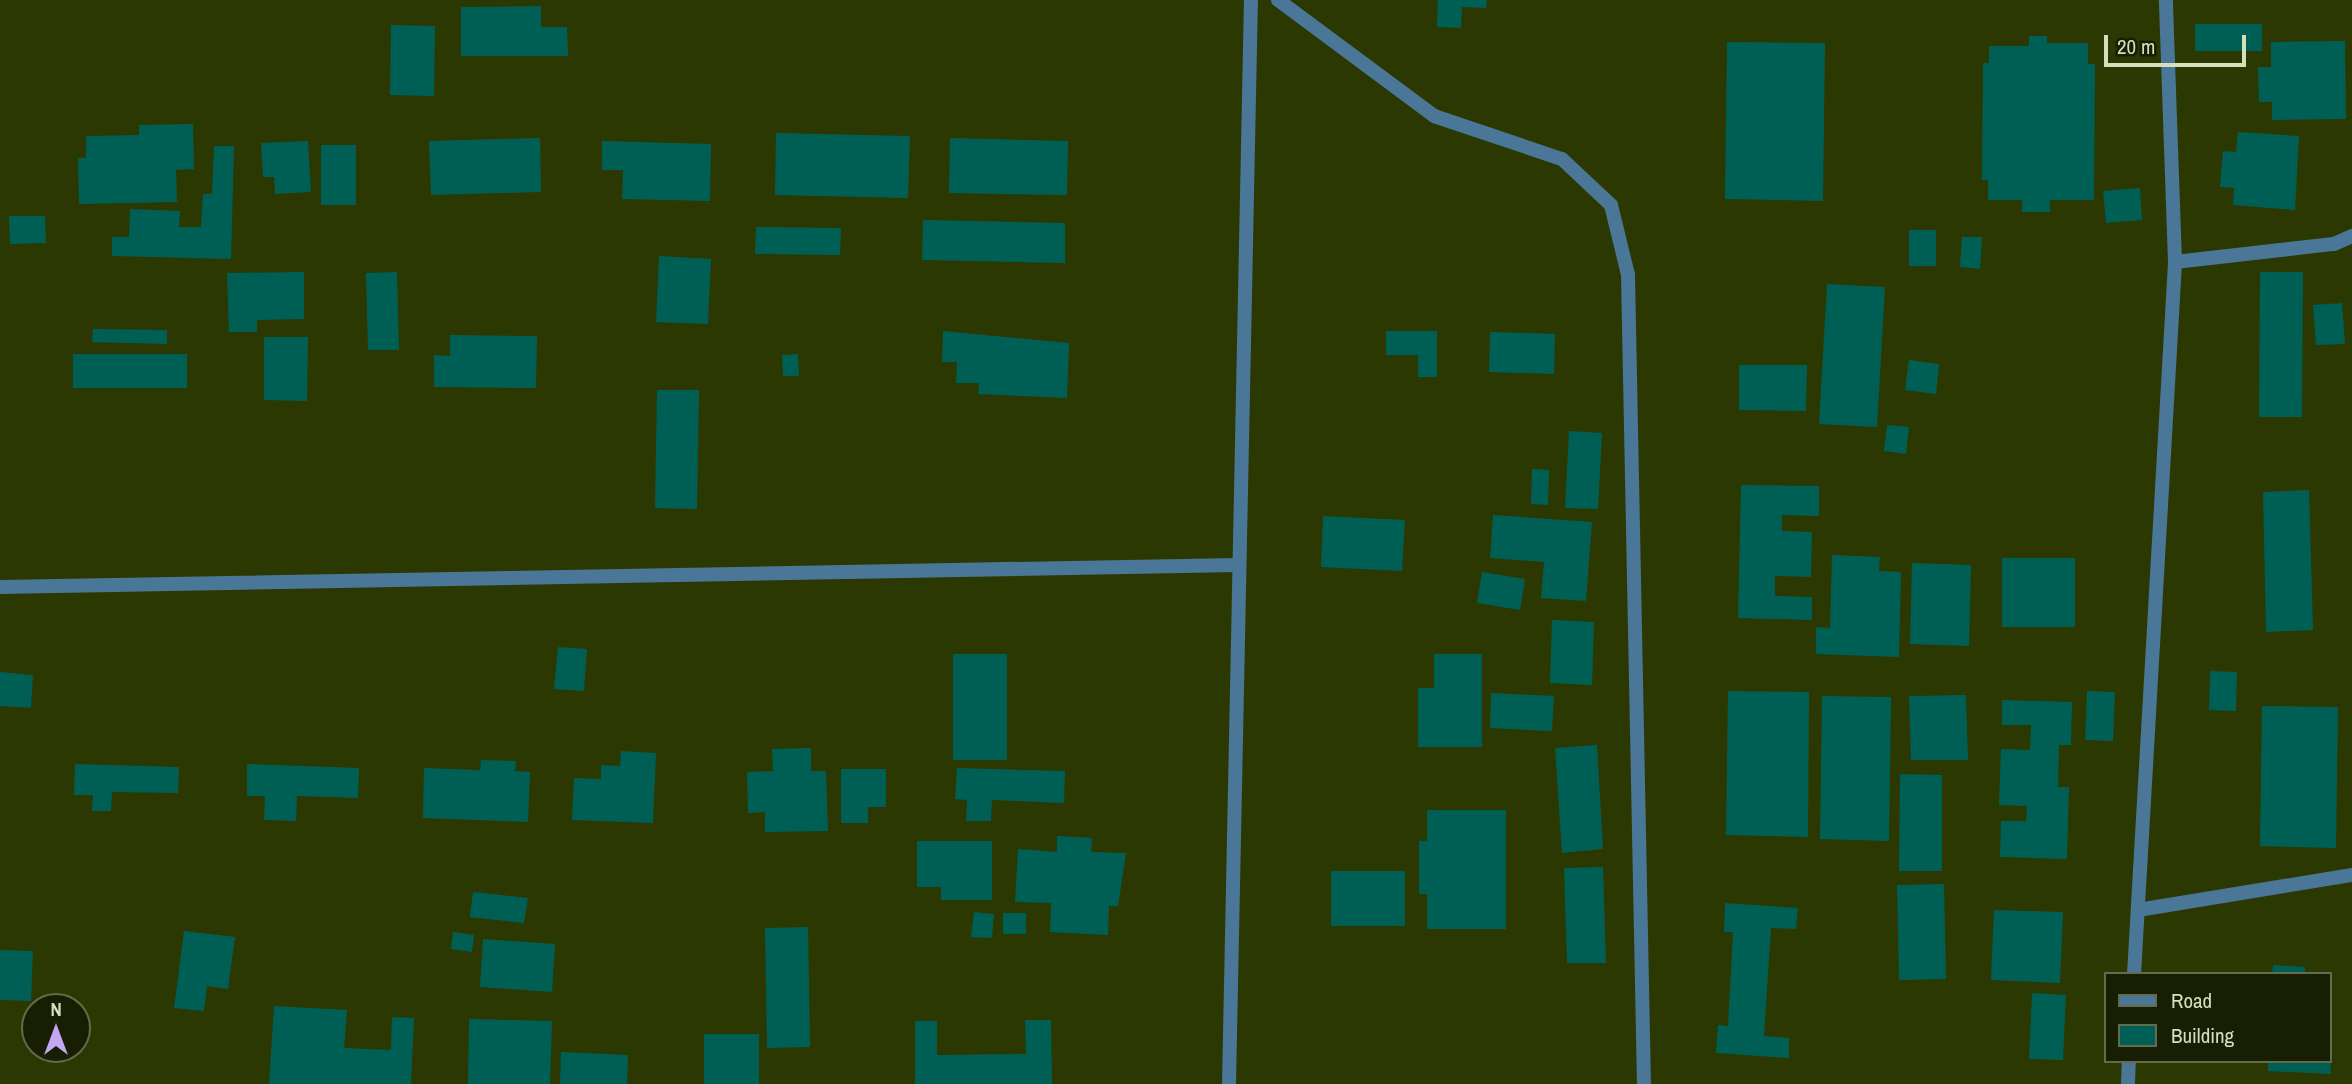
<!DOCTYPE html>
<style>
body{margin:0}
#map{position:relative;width:2352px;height:1084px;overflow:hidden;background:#2c3801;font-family:"Archivo Narrow",sans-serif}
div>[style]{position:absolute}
.building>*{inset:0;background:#005f54}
.street>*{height:14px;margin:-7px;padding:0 7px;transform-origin:7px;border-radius:7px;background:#4a7697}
span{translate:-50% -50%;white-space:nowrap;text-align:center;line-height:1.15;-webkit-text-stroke:5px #171e03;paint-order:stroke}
.legend{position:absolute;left:2104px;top:972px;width:228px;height:91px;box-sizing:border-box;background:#171e03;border:2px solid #636b4d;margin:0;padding:9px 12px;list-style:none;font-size:21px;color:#d4dfbc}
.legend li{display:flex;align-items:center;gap:14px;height:35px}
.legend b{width:35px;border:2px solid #636b4d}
.north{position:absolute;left:21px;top:993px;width:70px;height:70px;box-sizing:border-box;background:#171e03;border:2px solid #636b4d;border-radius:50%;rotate:0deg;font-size:19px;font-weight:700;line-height:28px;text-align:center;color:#d4dfbc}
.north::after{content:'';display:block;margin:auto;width:24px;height:32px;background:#c4a7f1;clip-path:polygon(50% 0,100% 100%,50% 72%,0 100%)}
.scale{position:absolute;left:2104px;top:35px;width:142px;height:32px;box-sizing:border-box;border:4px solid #d4dfbc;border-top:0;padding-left:9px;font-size:21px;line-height:24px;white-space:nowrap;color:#d4dfbc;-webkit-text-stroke:5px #171e03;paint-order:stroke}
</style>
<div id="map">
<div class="building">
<i style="clip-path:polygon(1438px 0,1487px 0,1486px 8px,1462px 7px,1461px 28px,1437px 27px)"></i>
<i style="clip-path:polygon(541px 6px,541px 27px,567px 27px,568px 56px,461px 56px,461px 7px)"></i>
<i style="clip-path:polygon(2195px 24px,2262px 24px,2262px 51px,2195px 51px)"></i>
<i style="clip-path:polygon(391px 25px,435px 26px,434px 96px,390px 95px)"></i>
<i style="clip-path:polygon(2029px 36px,2047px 36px,2047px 43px,2088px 43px,2088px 64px,2095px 64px,2094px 200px,2050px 200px,2050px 212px,2022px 212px,2022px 200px,1988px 200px,1988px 180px,1982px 180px,1983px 63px,1989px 63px,1989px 46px,2029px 46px)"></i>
<i style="clip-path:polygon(2345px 41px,2346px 119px,2272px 120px,2272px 102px,2259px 102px,2258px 67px,2271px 67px,2271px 42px)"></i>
<i style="clip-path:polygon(1727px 42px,1825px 43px,1823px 201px,1725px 199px)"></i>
<i style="clip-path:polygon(193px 124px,194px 169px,176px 170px,177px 202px,79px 204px,78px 158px,86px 158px,86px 136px,139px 135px,139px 125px)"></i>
<i style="clip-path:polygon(2238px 132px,2299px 136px,2295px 210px,2233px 205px,2234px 188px,2220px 187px,2223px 151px,2236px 152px)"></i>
<i style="clip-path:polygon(776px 133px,910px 136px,908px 198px,775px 195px)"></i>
<i style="clip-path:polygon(540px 138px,541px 192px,431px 195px,429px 141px)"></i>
<i style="clip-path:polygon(950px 138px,1068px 141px,1067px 195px,949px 193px)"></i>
<i style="clip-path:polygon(308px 141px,311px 192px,275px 194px,274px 177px,263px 177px,261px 143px)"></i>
<i style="clip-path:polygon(602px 141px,711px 144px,710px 201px,622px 199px,623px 170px,602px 170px)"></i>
<i style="clip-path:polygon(321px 145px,356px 145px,356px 205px,321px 205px)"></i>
<i style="clip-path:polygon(214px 146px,234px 146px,231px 259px,112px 256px,112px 237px,129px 237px,130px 209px,180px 211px,179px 227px,201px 227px,203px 194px,212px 194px)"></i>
<i style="clip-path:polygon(2140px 188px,2142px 220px,2106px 223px,2103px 191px)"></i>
<i style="clip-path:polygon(9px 216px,45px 216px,46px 243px,10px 244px)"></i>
<i style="clip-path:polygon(923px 220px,1065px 223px,1065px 263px,922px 260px)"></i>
<i style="clip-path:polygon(756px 227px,841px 228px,840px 255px,755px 254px)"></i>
<i style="clip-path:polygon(1909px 230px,1936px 230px,1936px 266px,1909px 266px)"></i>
<i style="clip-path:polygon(1962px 237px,1982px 237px,1980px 269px,1960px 267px)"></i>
<i style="clip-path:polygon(659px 256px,711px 259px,708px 324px,656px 322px)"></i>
<i style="clip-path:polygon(304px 272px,304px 319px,257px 320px,257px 332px,229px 332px,227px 273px)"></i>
<i style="clip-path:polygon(397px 272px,399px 350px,368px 350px,366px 273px)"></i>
<i style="clip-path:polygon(2260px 272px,2303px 272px,2302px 417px,2259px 417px)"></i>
<i style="clip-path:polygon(1827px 284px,1885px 287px,1877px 427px,1819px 424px)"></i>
<i style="clip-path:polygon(2342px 303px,2345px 344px,2316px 345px,2313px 305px)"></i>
<i style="clip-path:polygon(93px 329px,167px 330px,167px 344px,92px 342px)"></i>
<i style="clip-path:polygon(943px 331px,1069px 343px,1067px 398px,978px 394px,979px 383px,956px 383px,957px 362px,942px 362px)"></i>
<i style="clip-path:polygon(1386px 331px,1437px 331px,1437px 377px,1418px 377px,1418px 355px,1386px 355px)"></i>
<i style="clip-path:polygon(1490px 332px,1555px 334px,1554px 374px,1489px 372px)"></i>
<i style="clip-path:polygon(450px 335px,537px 336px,536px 388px,434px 387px,434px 355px,450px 356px)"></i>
<i style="clip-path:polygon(264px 337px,308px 337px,307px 401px,264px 400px)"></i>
<i style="clip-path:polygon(73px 354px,187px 354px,187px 388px,73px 388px)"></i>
<i style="clip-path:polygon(798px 354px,799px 376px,783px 376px,782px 355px)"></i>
<i style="clip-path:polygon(1909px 360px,1939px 364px,1936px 394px,1905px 390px)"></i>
<i style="clip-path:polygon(1739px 365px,1807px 365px,1806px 411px,1739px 410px)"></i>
<i style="clip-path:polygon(657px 390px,699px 390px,697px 509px,655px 508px)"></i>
<i style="clip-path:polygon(1887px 425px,1909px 427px,1906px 454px,1884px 451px)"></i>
<i style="clip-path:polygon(1569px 431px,1602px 433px,1598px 509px,1565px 508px)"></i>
<i style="clip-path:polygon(1532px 469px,1549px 470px,1548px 505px,1531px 504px)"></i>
<i style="clip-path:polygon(1741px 485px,1819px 486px,1819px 516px,1782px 515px,1782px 531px,1812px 532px,1811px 577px,1775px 576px,1775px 596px,1812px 597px,1812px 620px,1738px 618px)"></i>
<i style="clip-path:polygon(2309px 490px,2313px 630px,2266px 632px,2263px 492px)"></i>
<i style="clip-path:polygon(1493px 515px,1592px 522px,1586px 601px,1541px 598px,1544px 562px,1490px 558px)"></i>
<i style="clip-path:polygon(1323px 516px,1405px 520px,1402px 571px,1321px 567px)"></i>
<i style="clip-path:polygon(1832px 555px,1880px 557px,1879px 571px,1901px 572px,1899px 657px,1816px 654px,1816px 627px,1830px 628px)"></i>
<i style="clip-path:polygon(2002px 558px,2075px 558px,2075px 627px,2002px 627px)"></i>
<i style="clip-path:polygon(1912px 563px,1971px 565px,1969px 646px,1910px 644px)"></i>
<i style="clip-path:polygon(1482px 572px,1525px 579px,1520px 610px,1477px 603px)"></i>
<i style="clip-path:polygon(1552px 620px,1594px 622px,1592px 685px,1550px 683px)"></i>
<i style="clip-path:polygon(558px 647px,587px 649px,584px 691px,554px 689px)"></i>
<i style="clip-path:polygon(953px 654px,1007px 654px,1007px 760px,953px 760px)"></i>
<i style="clip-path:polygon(1434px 654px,1482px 654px,1482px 747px,1418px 747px,1418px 688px,1434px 688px)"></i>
<i style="clip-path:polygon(2210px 671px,2237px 672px,2236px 711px,2209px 710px)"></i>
<i style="clip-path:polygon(0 672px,33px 675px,31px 708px,0 706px)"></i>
<i style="clip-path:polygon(1728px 691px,1809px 692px,1808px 837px,1726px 835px)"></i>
<i style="clip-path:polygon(2087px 691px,2115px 692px,2113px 741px,2085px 740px)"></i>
<i style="clip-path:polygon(1491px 693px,1554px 696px,1552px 731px,1490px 728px)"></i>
<i style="clip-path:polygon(1966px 695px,1968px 760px,1911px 760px,1909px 696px)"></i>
<i style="clip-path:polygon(1822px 696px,1891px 697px,1889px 841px,1820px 839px)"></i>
<i style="clip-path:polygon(2002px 700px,2072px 702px,2071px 745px,2059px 745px,2058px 787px,2069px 787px,2067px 859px,2000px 857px,2001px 821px,2026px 821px,2027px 806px,1999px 805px,2001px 749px,2030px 750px,2031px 725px,2002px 725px)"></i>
<i style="clip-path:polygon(2262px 706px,2338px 707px,2336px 848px,2260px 846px)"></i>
<i style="clip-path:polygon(1597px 745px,1603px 849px,1562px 853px,1555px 748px)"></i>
<i style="clip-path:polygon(811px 748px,811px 771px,826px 771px,828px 831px,765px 832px,765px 812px,748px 813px,747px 772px,773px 771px,772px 749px)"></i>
<i style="clip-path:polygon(621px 751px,656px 753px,653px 823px,572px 820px,574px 778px,601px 779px,601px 765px,620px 766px)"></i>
<i style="clip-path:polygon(481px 760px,516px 761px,515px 771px,530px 772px,528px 822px,423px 818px,424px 768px,480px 770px)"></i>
<i style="clip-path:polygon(75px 764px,179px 767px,178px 793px,112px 792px,111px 811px,92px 811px,93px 795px,74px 795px)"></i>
<i style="clip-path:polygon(247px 764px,359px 768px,358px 798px,297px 796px,296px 821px,264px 820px,265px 796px,247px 796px)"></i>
<i style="clip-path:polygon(957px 768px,1065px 771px,1064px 803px,992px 800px,991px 821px,966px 821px,967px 800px,955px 799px)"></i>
<i style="clip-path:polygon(841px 769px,886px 769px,886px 807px,868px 807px,868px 823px,841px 823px)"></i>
<i style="clip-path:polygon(1900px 774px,1942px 775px,1942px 871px,1899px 871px)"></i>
<i style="clip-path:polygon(1427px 810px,1506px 810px,1506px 929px,1427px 929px,1427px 894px,1419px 894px,1419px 841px,1427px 841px)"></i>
<i style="clip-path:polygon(1057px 836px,1092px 838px,1091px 852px,1126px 853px,1118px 906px,1109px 906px,1108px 935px,1050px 932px,1051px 903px,1015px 902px,1018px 849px,1057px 852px)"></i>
<i style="clip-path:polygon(917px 841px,992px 841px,992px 900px,941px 900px,941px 887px,917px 887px)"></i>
<i style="clip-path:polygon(1603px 867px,1606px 963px,1567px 963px,1564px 868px)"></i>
<i style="clip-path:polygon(1331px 871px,1405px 871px,1405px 926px,1331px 926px)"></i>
<i style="clip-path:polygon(1944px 884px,1946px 979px,1899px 980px,1897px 885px)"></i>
<i style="clip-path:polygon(473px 892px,528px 898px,524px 923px,470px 917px)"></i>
<i style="clip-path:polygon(1725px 903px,1798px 908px,1796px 929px,1771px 928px,1764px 1036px,1789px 1038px,1789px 1058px,1716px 1053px,1718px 1025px,1728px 1026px,1733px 932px,1724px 932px)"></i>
<i style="clip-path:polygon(1994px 910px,2063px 912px,2060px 983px,1991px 980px)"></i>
<i style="clip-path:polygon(974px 912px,994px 914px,992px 938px,971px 937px)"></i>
<i style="clip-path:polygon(1003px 913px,1026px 913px,1026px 934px,1003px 934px)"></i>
<i style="clip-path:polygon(808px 927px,810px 1047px,767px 1048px,765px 928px)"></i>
<i style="clip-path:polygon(184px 931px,235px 937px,228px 989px,207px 986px,204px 1011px,174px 1008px)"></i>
<i style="clip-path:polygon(453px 932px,474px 935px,472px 952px,451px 949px)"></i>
<i style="clip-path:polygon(483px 939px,555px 944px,552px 992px,480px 987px)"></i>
<i style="clip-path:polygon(0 950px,33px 951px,31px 1001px,0 1000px)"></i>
<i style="clip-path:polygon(2273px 965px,2305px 967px,2305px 974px,2272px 974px)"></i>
<i style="clip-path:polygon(2032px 993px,2066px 995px,2063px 1060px,2029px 1059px)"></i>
<i style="clip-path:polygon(274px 1006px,347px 1010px,344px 1048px,391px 1050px,392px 1017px,414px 1018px,411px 1084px,269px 1084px)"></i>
<i style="clip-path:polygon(469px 1019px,552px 1021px,550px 1084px,468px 1084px)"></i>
<i style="clip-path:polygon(1025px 1020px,1051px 1020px,1052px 1084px,915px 1084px,915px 1021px,937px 1021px,937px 1055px,1026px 1054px)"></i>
<i style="clip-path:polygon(704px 1034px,759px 1034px,759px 1084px,704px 1084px)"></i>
<i style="clip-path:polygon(2329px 1048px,2331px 1074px,2268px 1071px,2268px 1061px,2329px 1061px)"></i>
<i style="clip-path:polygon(561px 1052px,628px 1055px,627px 1084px,560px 1084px)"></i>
</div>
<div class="street">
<i style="left:1278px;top:0;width:194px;rotate:36.6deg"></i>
<i style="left:1434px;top:116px;width:135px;rotate:18.6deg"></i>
<i style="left:1562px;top:159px;width:67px;rotate:43.2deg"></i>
<i style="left:1611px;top:205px;width:72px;rotate:76.3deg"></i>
<i style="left:1628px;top:275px;width:809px;rotate:88.87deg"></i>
<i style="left:2175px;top:262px;width:160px;rotate:-6.5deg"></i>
<i style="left:2334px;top:244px;width:20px;rotate:-24deg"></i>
<i style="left:0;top:587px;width:1238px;rotate:-1.02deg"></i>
<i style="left:2138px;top:910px;width:217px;rotate:-9.3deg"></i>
<i style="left:2134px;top:974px;width:713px;rotate:-86.7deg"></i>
<i style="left:2175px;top:262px;width:262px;rotate:-92deg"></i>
<i style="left:1229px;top:1084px;width:1084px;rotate:-88.84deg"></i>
<i style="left:2128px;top:1084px;width:23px;rotate:-88deg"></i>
</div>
<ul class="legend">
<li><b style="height:9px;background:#4a7697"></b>Road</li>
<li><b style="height:19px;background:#005f54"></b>Building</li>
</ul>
<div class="north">N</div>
<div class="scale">20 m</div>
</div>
